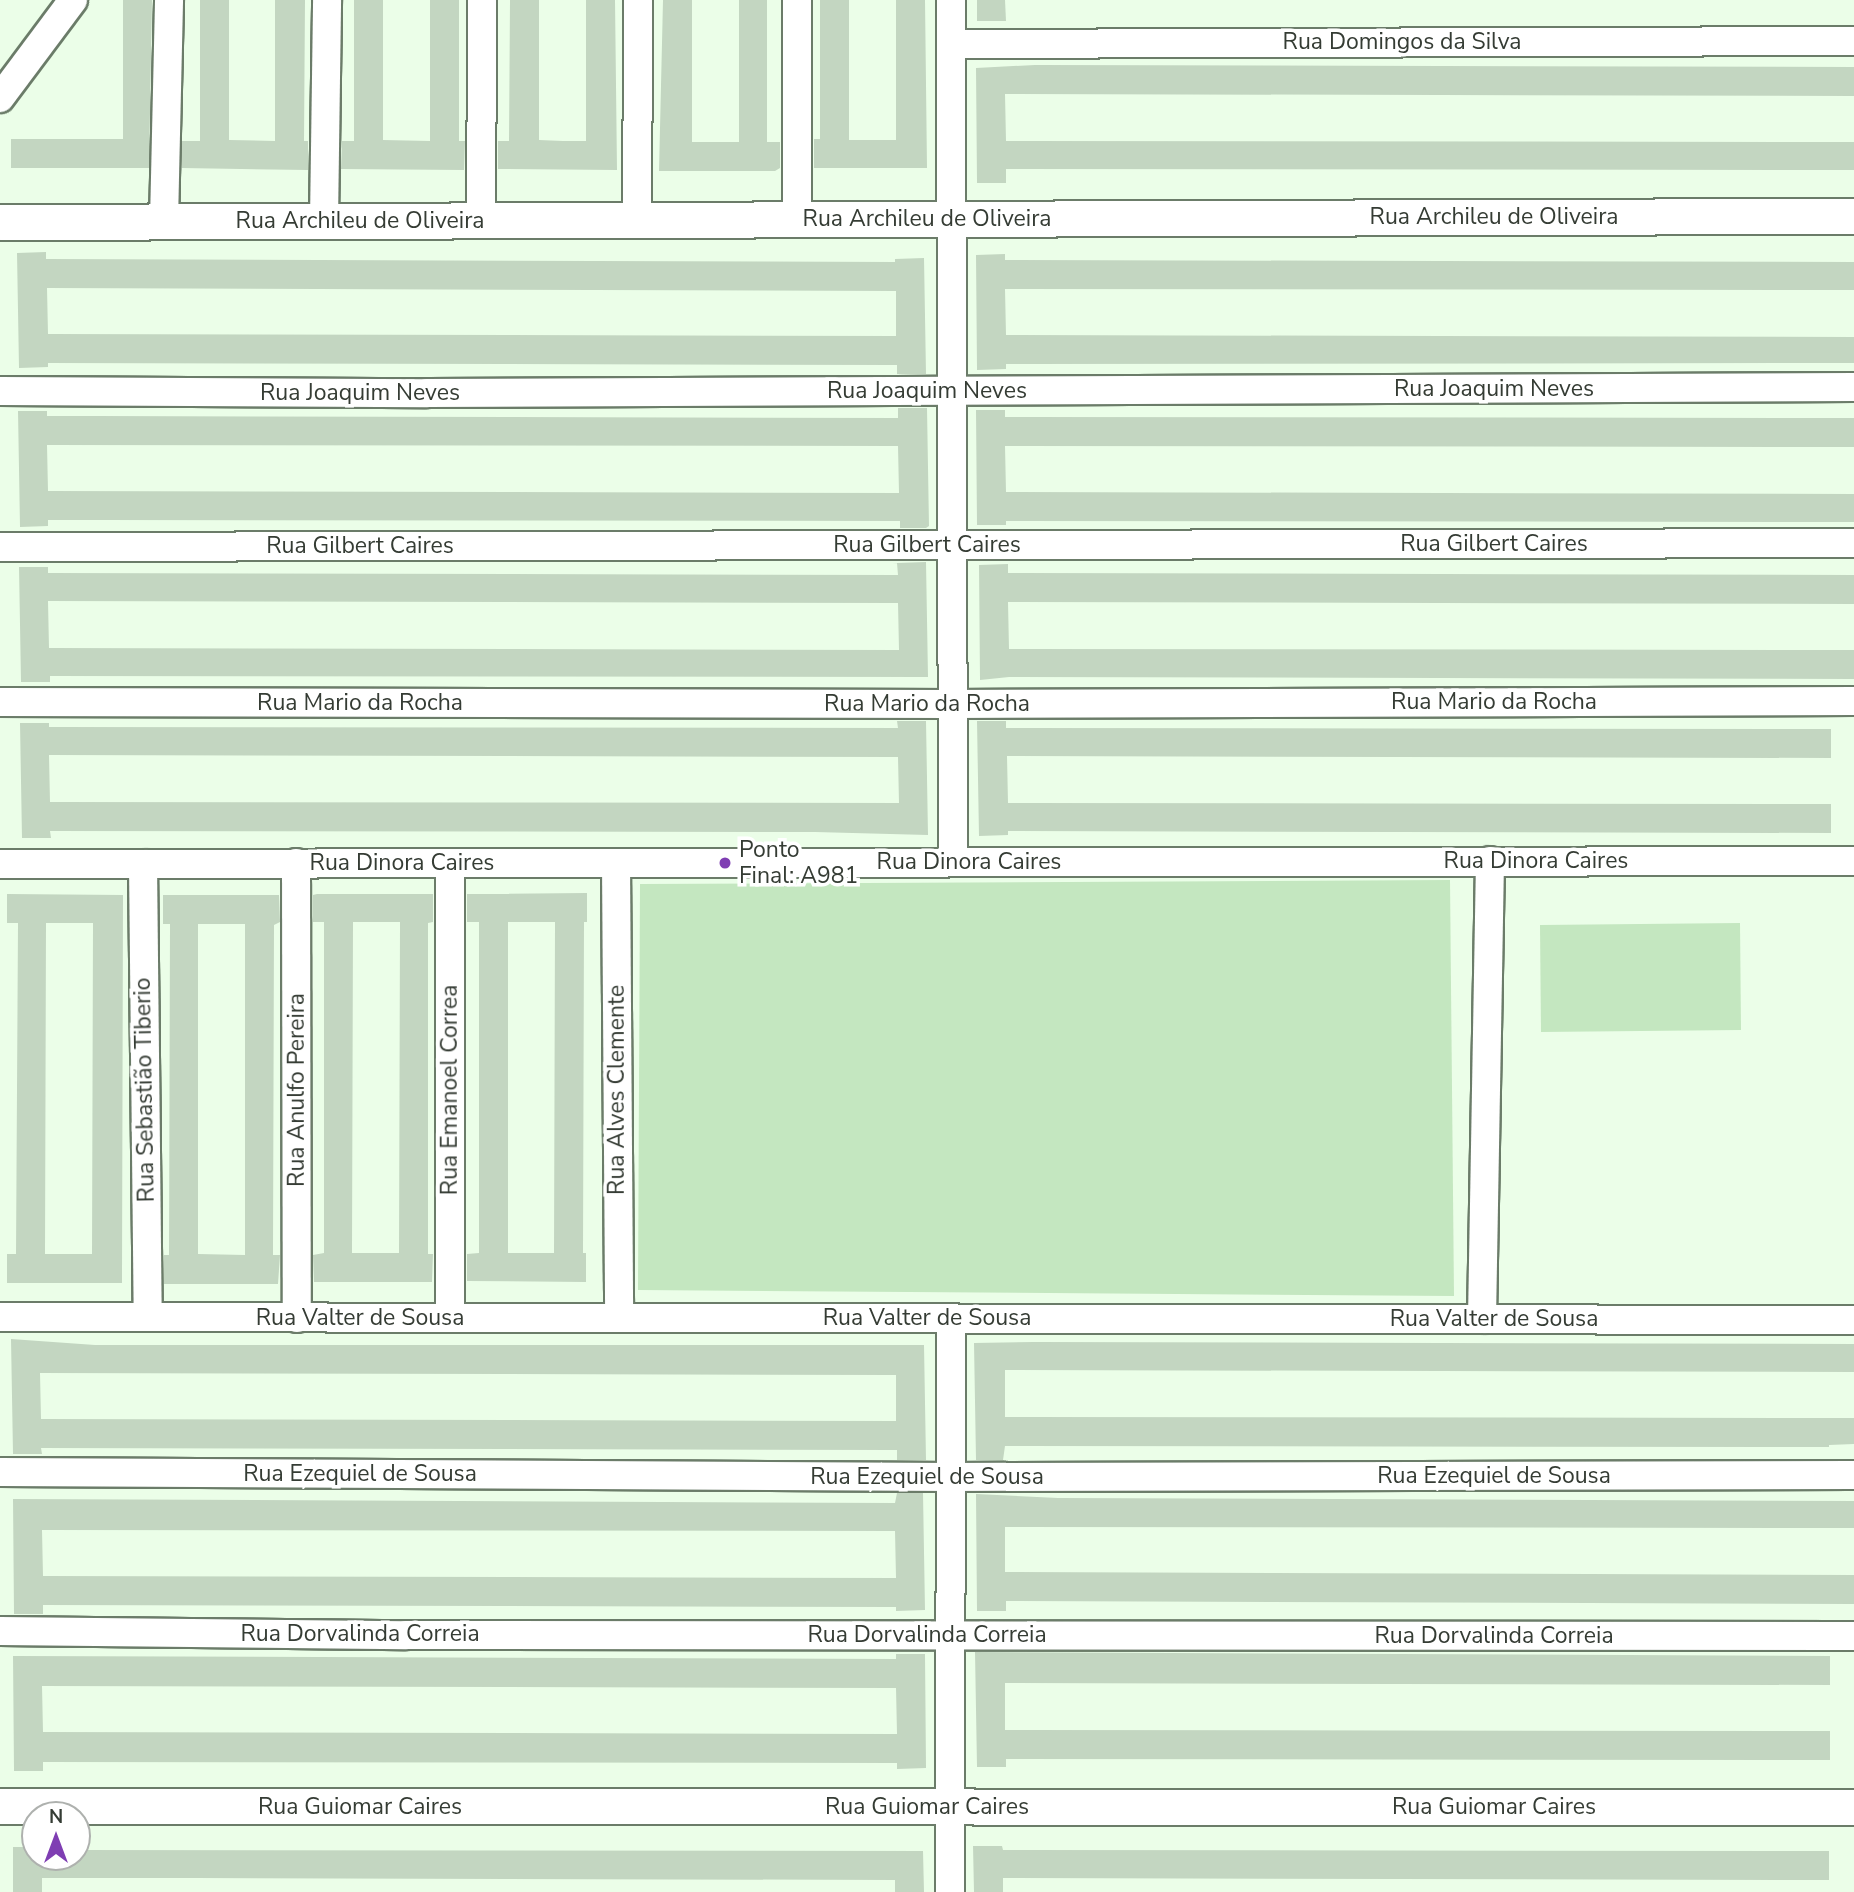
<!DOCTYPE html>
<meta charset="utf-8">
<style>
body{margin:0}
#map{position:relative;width:1854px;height:1892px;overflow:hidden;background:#ebfee8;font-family:"Nunito Sans",sans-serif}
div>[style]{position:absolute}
.green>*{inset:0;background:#c4e7c0}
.building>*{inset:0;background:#c3d6c1}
.roads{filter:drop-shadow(2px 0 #6b7c69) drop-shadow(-2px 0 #6b7c69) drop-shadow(0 2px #6b7c69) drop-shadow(0 -2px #6b7c69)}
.minor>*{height:28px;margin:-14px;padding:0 14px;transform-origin:14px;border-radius:14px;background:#fff}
.tertiary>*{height:35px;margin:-17.5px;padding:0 17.5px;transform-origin:17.5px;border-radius:17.5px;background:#fff}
.dots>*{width:19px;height:19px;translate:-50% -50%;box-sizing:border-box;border:4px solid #fff;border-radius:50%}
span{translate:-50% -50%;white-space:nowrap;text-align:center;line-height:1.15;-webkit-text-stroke:7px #fff;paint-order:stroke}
.street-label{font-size:23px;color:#353c34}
.poi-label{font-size:23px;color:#353c34}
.left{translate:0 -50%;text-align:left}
.north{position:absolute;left:21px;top:1801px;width:70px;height:70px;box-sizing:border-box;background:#fff;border:2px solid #aeb1ae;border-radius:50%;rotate:0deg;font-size:19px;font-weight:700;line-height:28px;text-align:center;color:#353c34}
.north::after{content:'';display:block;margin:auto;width:24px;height:32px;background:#7f3eb3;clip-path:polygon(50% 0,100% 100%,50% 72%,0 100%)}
</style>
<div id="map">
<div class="green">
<i style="clip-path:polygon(1450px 880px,1454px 1296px,638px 1290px,640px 884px)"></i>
<i style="clip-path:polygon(1740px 923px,1741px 1030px,1541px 1032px,1540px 925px)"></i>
</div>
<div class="building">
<i style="clip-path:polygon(123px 0,152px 0,149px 168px,11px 168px,11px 139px,123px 139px)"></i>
<i style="clip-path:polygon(200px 0,229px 0,229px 140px,275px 141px,275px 0,305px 0,304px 141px,308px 141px,308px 170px,182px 168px,182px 141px,200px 141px)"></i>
<i style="clip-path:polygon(354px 0,383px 0,383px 140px,430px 141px,430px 0,459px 0,459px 141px,465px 141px,464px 170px,341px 169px,342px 141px,354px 141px)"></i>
<i style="clip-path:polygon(510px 0,539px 0,539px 140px,563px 141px,586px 141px,586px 0,615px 0,617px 170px,498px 169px,498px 141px,509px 141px)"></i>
<i style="clip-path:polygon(663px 0,692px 0,692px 142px,739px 142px,739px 0,767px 0,767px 142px,780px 142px,780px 168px,775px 171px,659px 171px)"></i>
<i style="clip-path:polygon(820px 0,849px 0,849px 140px,896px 140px,896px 0,925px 0,927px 168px,814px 168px,814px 139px,820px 139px)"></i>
<i style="clip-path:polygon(977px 0,1005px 0,1006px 21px,977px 21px)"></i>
<i style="clip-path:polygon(1035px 65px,1854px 67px,1854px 96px,1005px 94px,1006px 141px,1854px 142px,1854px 170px,1006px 169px,1006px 183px,977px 183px,976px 68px)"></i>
<i style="clip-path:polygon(evenodd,46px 252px,46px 259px,895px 262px,895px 259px,924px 258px,926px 374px,897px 374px,897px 365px,48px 363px,48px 367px,19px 368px,17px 253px,46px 252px,47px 288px,896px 291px,896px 336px,48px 334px,47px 288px)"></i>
<i style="clip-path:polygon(1005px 254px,1005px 260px,1854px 262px,1854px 290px,1005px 289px,1006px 335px,1854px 337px,1854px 363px,1006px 364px,1006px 369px,977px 370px,976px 255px)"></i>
<i style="clip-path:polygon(evenodd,898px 408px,927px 408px,929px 526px,926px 528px,900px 528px,900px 521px,103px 520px,48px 520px,48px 526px,20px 527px,18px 411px,47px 411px,47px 416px,95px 416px,898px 418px,898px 408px,47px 445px,898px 446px,899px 493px,48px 491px,47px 445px)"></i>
<i style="clip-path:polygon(976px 410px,1005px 410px,1005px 417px,1854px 418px,1854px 447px,1005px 446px,1006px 492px,1854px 494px,1854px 522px,1006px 521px,1006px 525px,977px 525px)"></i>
<i style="clip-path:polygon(evenodd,926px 562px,928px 677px,50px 676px,50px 682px,21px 682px,19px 567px,48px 567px,48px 573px,898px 575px,897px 563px,926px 562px,48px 601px,898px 603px,899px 650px,49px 648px,48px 601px)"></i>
<i style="clip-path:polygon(1008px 564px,1008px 573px,1854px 575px,1854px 604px,1008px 602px,1009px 649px,1854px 650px,1854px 679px,1009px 677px,980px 680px,979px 565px)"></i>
<i style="clip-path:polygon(evenodd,897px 721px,926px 721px,928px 835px,815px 832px,50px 831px,51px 838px,22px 838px,20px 723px,49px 723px,49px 727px,898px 728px,897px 721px,49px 755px,898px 757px,899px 803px,50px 802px,49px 755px)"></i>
<i style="clip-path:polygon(977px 721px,1006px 721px,1006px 728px,1831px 729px,1831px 758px,1007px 756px,1008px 803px,1831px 804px,1831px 833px,1008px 831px,1008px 835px,979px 836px)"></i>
<i style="clip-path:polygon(evenodd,587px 893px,587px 922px,584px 922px,583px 1253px,586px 1253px,586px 1282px,467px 1281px,467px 1254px,479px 1253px,479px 922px,467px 922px,467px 894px,587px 893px,508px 922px,555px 922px,554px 1253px,508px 1253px,508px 922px)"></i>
<i style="clip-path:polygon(evenodd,7px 894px,123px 895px,122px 1283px,7px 1283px,7px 1254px,16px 1254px,18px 923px,7px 923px,7px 894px,46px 923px,93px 923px,92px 1254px,45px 1254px,46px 923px)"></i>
<i style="clip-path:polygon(evenodd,317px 894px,433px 894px,433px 922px,428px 923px,428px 1254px,433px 1254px,432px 1282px,314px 1282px,313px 1255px,324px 1253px,324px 922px,313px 922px,313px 895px,317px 894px,353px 922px,400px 922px,399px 1253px,352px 1253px,353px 922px)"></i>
<i style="clip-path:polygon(evenodd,163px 895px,279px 895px,280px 922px,274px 925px,273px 1255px,280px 1255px,278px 1284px,164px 1284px,164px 1255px,169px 1255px,170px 924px,163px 924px,163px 895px,198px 924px,245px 924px,245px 1255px,198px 1254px,198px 924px)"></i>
<i style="clip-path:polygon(evenodd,11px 1339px,95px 1345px,924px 1345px,926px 1460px,897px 1460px,897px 1450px,41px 1448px,42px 1454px,13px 1454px,11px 1339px,40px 1373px,896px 1375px,896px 1421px,41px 1419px,40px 1373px)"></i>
<i style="clip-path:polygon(1034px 1342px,1854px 1344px,1854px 1372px,1005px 1370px,1005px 1417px,1854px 1418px,1854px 1444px,1829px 1445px,1829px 1447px,1005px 1446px,1003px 1460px,976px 1460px,974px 1343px)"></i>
<i style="clip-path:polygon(evenodd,897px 1493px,923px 1493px,925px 1610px,896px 1611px,896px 1607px,43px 1605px,43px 1614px,14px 1614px,13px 1499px,895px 1503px,897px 1493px,42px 1530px,895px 1531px,896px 1578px,43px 1576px,42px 1530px)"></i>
<i style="clip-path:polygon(976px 1494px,1058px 1498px,1854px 1501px,1854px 1528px,1005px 1527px,1005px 1572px,1854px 1575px,1854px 1604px,1006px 1601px,1006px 1611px,977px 1611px)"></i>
<i style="clip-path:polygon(975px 1652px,1830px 1656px,1830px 1685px,1005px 1683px,1005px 1730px,1830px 1731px,1830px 1760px,1006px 1759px,1006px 1767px,977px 1767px)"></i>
<i style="clip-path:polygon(evenodd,896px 1654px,925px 1654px,926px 1768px,897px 1769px,897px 1763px,43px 1762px,43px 1771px,14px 1771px,13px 1656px,896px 1659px,896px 1654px,42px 1686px,896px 1688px,897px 1734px,43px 1732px,42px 1686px)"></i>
<i style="clip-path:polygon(973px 1846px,1002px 1846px,1003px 1850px,1829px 1851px,1829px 1880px,1003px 1878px,1003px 1892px,974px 1892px)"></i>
<i style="clip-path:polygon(13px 1847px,35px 1847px,35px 1857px,77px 1857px,77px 1850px,923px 1851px,924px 1892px,895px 1892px,895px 1880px,196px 1878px,42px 1878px,42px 1892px,13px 1892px)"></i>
</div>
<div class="roads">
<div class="minor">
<i style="left:951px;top:0;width:862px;rotate:89.87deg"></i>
<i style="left:951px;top:44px;width:903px;rotate:-0.19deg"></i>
<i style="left:0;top:98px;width:122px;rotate:-53.3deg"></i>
<i style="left:637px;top:220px;width:220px;rotate:-89.7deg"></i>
<i style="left:797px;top:220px;width:220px;rotate:-90deg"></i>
<i style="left:324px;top:221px;width:221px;rotate:-89.2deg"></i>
<i style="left:481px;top:221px;width:221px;rotate:-89.7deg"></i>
<i style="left:164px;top:222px;width:222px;rotate:-88.7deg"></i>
<i style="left:0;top:391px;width:427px;rotate:0.3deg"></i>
<i style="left:427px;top:393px;width:1427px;rotate:-0.24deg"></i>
<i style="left:0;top:547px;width:1854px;rotate:-0.12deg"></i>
<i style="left:0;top:702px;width:952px;rotate:0.12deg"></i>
<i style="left:952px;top:704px;width:902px;rotate:-0.19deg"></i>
<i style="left:296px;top:863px;width:455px;rotate:89.9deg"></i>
<i style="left:450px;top:863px;width:455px;rotate:90deg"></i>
<i style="left:616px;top:863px;width:455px;rotate:89.6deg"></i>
<i style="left:0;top:864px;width:1854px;rotate:-0.09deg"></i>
<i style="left:143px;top:864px;width:453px;rotate:89.4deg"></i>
<i style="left:0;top:1317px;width:1854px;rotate:0.09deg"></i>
<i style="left:1482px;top:1319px;width:458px;rotate:-89deg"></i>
<i style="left:0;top:1472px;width:951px;rotate:0.3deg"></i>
<i style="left:951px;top:1477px;width:903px;rotate:-0.13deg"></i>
<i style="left:0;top:1631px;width:406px;rotate:0.6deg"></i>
<i style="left:406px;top:1635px;width:1448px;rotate:0.04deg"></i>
<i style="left:950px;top:1892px;width:574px;rotate:-89.9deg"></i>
</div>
<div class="tertiary">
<i style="left:0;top:222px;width:1854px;rotate:-0.19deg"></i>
<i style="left:0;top:1806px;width:1854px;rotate:0.03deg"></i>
</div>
</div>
<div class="dots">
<i style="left:725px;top:863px;background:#7f3eb3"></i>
</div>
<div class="street-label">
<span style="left:1402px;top:42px">Rua Domingos da Silva</span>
<span style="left:1494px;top:217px">Rua Archileu de Oliveira</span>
<span style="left:927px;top:219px">Rua Archileu de Oliveira</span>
<span style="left:360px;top:221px">Rua Archileu de Oliveira</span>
<span style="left:1494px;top:389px">Rua Joaquim Neves</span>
<span style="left:927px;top:391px">Rua Joaquim Neves</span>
<span style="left:360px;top:393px">Rua Joaquim Neves</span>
<span style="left:1494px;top:544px">Rua Gilbert Caires</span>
<span style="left:927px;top:545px">Rua Gilbert Caires</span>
<span style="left:360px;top:546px">Rua Gilbert Caires</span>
<span style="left:1494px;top:702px">Rua Mario da Rocha</span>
<span style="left:360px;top:703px">Rua Mario da Rocha</span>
<span style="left:927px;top:704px">Rua Mario da Rocha</span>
<span style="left:1536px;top:861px">Rua Dinora Caires</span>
<span style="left:969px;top:862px">Rua Dinora Caires</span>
<span style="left:402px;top:863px">Rua Dinora Caires</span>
<span style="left:145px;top:1090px;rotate:-91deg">Rua Sebastião Tiberio</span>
<span style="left:297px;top:1090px;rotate:-90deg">Rua Anulfo Pereira</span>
<span style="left:450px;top:1090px;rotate:-90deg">Rua Emanoel Correa</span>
<span style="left:617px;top:1090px;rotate:-90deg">Rua Alves Clemente</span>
<span style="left:360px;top:1318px">Rua Valter de Sousa</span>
<span style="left:927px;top:1318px">Rua Valter de Sousa</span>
<span style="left:1494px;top:1319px">Rua Valter de Sousa</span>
<span style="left:360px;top:1474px">Rua Ezequiel de Sousa</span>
<span style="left:1494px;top:1476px">Rua Ezequiel de Sousa</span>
<span style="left:927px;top:1477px">Rua Ezequiel de Sousa</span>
<span style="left:360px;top:1634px">Rua Dorvalinda Correia</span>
<span style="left:927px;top:1635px">Rua Dorvalinda Correia</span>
<span style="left:1494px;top:1636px">Rua Dorvalinda Correia</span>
<span style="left:360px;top:1807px">Rua Guiomar Caires</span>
<span style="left:927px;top:1807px">Rua Guiomar Caires</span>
<span style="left:1494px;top:1807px">Rua Guiomar Caires</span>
</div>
<div class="poi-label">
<span class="left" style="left:739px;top:863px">Ponto<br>Final: A981</span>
</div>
<div class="north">N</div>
</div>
